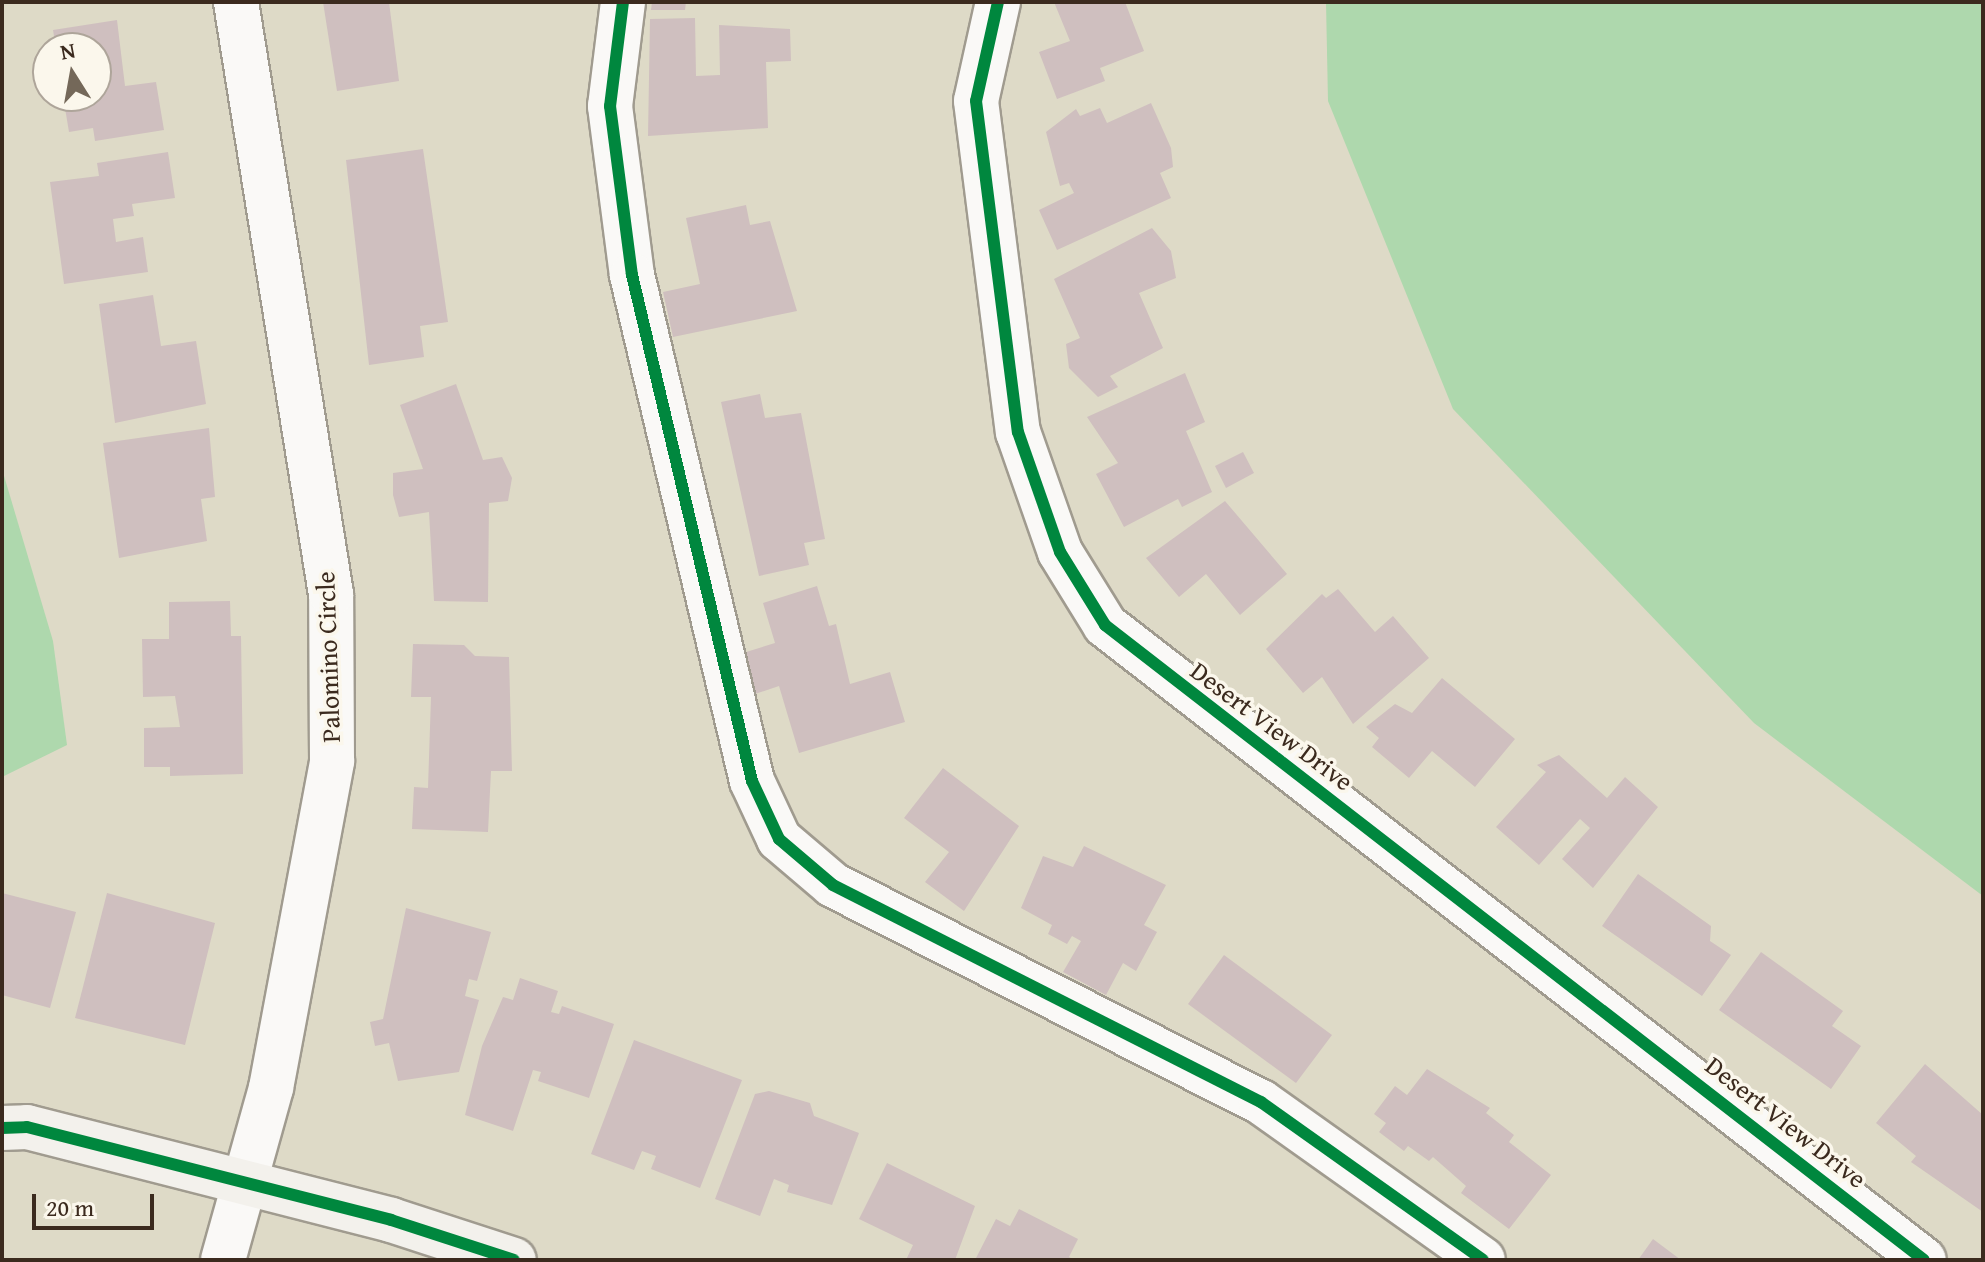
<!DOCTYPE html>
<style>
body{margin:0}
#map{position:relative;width:1985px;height:1262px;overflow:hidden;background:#dedac7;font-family:"Gentium Book Plus",serif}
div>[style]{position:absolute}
.green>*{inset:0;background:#aed8ad}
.building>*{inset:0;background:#cfbfbf}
.roads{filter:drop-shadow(2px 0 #a09b8f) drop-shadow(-2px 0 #a09b8f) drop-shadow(0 2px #a09b8f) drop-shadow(0 -2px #a09b8f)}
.minor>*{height:44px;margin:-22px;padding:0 22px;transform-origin:22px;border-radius:22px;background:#faf9f7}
.secondary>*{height:44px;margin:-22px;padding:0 22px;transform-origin:22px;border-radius:22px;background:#f3f1ec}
.cycleway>*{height:12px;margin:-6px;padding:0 6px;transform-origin:6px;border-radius:6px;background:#00873e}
span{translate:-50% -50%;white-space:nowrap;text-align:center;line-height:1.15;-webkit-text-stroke:7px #fbf7ec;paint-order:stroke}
.street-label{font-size:26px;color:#3b2a1e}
.frame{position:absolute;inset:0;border:4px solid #3b2a1e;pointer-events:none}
.north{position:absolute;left:32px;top:32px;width:80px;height:80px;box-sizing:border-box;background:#fbf7ec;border:2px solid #aea59a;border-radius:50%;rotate:349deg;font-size:22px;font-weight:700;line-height:32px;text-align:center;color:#3b2a1e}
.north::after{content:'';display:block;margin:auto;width:28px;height:36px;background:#746859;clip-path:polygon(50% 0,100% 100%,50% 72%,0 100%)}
.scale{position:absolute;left:32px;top:1194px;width:122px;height:36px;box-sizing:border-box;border:4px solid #3b2a1e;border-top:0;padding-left:10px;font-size:24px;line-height:28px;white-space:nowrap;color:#3b2a1e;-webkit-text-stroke:6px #fbf7ec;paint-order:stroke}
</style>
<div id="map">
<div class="green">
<i style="clip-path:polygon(1326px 2px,1983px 2px,1983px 896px,1754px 723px,1453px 409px,1328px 101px)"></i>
<i style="clip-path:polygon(2px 469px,53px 641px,67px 745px,2px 777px)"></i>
</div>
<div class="building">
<i style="clip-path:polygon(323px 2px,389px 2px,399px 81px,337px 91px)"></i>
<i style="clip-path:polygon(652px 2px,686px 2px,685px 10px,651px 10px)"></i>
<i style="clip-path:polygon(1054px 2px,1125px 2px,1144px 51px,1100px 68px,1105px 81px,1057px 99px,1039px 52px,1070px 41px)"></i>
<i style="clip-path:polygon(695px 18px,696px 76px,720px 75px,719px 25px,790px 29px,791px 61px,766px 62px,768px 128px,648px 136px,650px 19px)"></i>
<i style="clip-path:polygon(117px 20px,125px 86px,156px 82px,164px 130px,95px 141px,93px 128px,69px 132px,63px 96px,96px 96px,96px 48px,56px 48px,53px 30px)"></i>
<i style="clip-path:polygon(48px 56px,48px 87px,39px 89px,34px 58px)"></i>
<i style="clip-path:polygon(1151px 103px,1171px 148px,1173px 167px,1160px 173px,1171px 198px,1057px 250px,1039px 210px,1074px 193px,1069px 183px,1060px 186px,1046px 132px,1076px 109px,1080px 116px,1100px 108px,1107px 123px)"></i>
<i style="clip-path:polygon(423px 149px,448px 322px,420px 326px,424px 357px,369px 365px,346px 160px)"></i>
<i style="clip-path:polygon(168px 152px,175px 198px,132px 204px,134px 216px,113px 219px,116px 242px,143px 237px,148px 272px,64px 284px,50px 182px,99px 176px,97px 163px)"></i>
<i style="clip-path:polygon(746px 205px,750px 225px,770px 221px,797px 311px,673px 337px,663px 292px,700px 284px,686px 218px)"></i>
<i style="clip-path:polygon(1152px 228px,1171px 251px,1176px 278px,1139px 293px,1163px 348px,1110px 376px,1118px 387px,1098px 397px,1069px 368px,1066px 344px,1080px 338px,1054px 279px)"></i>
<i style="clip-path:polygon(153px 295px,161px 346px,196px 341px,206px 404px,115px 423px,99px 304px)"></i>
<i style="clip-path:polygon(1185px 373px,1205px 422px,1186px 431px,1212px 492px,1182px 507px,1178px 499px,1124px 527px,1096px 474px,1118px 463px,1087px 417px)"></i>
<i style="clip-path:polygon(456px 384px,483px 460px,502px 457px,512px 478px,508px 501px,489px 503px,488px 602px,434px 601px,429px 512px,399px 517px,393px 495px,393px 473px,423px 469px,400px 405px)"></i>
<i style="clip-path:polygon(760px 394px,765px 418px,801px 413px,825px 539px,804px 543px,809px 565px,759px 576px,721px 402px)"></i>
<i style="clip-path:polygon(209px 428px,215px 497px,201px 499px,207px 541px,119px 558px,103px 443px)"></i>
<i style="clip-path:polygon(1243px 452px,1254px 473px,1226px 488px,1215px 466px)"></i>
<i style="clip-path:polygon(1225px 501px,1287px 574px,1240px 615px,1206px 574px,1179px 597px,1146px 558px)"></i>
<i style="clip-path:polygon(817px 586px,829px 626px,836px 624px,850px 684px,890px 672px,905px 722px,799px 753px,779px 686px,755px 694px,743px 653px,775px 643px,763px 603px)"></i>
<i style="clip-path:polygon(1338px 589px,1375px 632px,1393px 616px,1429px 658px,1353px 724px,1322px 677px,1303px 693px,1266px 649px,1322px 594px,1326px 598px)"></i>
<i style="clip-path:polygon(230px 601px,231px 636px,241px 636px,243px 774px,170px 776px,170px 767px,144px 767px,144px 728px,180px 727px,175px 696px,143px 697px,142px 639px,169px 639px,169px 602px)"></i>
<i style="clip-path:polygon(413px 644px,464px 645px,475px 656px,509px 657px,512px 771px,491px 771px,488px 832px,412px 829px,414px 787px,428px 788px,431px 697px,411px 697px)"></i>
<i style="clip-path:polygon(1442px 678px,1515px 739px,1475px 787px,1432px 751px,1409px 778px,1372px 747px,1379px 738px,1366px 727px,1395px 704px,1412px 713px)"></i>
<i style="clip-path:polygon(1559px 755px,1607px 798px,1625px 777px,1658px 807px,1593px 888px,1562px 859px,1590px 828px,1580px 819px,1539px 865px,1496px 827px,1546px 772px,1537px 765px)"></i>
<i style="clip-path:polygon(943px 768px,1019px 826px,964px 911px,925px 882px,949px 852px,904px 818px)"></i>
<i style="clip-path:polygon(1084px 846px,1166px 885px,1144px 925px,1157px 932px,1136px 971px,1123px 963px,1106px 995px,1063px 972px,1081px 941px,1072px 936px,1067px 944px,1048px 934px,1052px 925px,1021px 908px,1043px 856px,1073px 867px)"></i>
<i style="clip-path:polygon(1638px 874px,1711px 926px,1710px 941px,1731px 955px,1702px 996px,1602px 926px)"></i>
<i style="clip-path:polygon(2px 893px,76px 912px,50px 1008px,2px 995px)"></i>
<i style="clip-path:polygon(107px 893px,215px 923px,185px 1045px,75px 1018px)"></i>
<i style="clip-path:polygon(406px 908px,491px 932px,477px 981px,469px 979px,465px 996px,479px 1000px,459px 1072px,398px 1081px,389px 1043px,375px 1046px,370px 1022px,383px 1019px)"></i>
<i style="clip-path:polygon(1761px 952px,1843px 1011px,1832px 1026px,1861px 1046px,1831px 1089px,1719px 1010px)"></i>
<i style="clip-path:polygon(1224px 955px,1332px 1035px,1296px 1083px,1188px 1004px)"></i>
<i style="clip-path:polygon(520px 978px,558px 991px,551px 1012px,559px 1014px,562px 1006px,614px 1024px,589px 1098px,538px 1081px,541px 1072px,533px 1070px,513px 1131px,465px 1115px,482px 1046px,503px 997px,513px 1000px)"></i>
<i style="clip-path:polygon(634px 1040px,742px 1080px,700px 1188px,651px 1169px,656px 1156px,642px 1151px,634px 1170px,591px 1154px)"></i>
<i style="clip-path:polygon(1925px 1064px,1983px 1115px,1983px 1212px,1911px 1162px,1916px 1156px,1876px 1123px)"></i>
<i style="clip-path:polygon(1427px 1069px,1490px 1108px,1486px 1113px,1514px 1135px,1509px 1142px,1551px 1175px,1509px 1229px,1461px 1193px,1466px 1186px,1433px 1157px,1429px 1161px,1408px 1146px,1404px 1151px,1379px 1132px,1386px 1123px,1374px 1114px,1395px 1086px,1407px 1095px)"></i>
<i style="clip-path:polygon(769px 1091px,810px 1103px,814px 1116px,859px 1133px,832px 1205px,787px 1192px,789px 1185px,774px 1179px,760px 1216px,715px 1199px,755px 1094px)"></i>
<i style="clip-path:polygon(887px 1163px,975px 1206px,955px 1260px,906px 1260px,913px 1245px,859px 1219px)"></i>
<i style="clip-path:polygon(1019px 1209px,1078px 1239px,1069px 1257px,1074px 1260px,975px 1260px,996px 1219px,1010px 1226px)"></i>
<i style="clip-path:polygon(1653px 1239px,1681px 1260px,1638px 1260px)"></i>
</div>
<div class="roads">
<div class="minor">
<i style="left:623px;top:2px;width:105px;rotate:97.1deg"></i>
<i style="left:610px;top:106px;width:170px;rotate:82.6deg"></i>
<i style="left:632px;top:275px;width:520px;rotate:76.66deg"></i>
<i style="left:752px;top:781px;width:64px;rotate:65deg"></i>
<i style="left:779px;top:839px;width:71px;rotate:40.4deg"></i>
<i style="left:833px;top:885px;width:480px;rotate:26.9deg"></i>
<i style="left:1261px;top:1102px;width:272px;rotate:35.4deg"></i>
<i style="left:998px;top:2px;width:101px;rotate:102.5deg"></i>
<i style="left:976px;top:101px;width:334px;rotate:82.8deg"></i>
<i style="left:1018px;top:432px;width:127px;rotate:70.7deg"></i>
<i style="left:1060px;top:552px;width:86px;rotate:58.3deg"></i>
<i style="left:1105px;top:625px;width:1036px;rotate:37.79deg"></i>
<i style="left:223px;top:1260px;width:179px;rotate:-74.4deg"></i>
<i style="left:271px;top:1088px;width:333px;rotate:-79.4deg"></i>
<i style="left:332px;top:761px;width:167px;rotate:-90.3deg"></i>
<i style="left:331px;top:594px;width:600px;rotate:-99.12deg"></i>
</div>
<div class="secondary">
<i style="left:2px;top:1128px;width:25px;rotate:-2deg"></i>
<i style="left:27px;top:1127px;width:376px;rotate:14.3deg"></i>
<i style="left:391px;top:1220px;width:129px;rotate:18deg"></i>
</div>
</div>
<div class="cycleway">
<i style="left:623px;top:2px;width:105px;rotate:97.1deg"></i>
<i style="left:610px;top:106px;width:170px;rotate:82.6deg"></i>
<i style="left:632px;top:275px;width:520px;rotate:76.66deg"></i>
<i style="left:752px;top:781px;width:64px;rotate:65deg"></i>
<i style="left:779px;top:839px;width:71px;rotate:40.4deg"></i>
<i style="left:833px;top:885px;width:480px;rotate:26.9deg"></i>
<i style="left:1261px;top:1102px;width:272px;rotate:35.4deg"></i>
<i style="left:998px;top:2px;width:101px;rotate:102.5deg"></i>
<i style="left:976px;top:101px;width:334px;rotate:82.8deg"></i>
<i style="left:1018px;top:432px;width:127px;rotate:70.7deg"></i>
<i style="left:1060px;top:552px;width:86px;rotate:58.3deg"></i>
<i style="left:1105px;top:625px;width:1036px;rotate:37.79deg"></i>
<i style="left:2px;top:1128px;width:25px;rotate:-2deg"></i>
<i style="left:27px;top:1127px;width:376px;rotate:14.3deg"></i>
<i style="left:391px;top:1220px;width:129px;rotate:18deg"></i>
</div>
<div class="street-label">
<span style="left:328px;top:657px;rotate:-92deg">Palomino Circle</span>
<span style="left:1272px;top:726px;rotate:37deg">Desert View Drive</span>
<span style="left:1786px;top:1122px;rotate:38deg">Desert View Drive</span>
</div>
<div class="frame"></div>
<div class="north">N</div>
<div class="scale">20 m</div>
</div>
